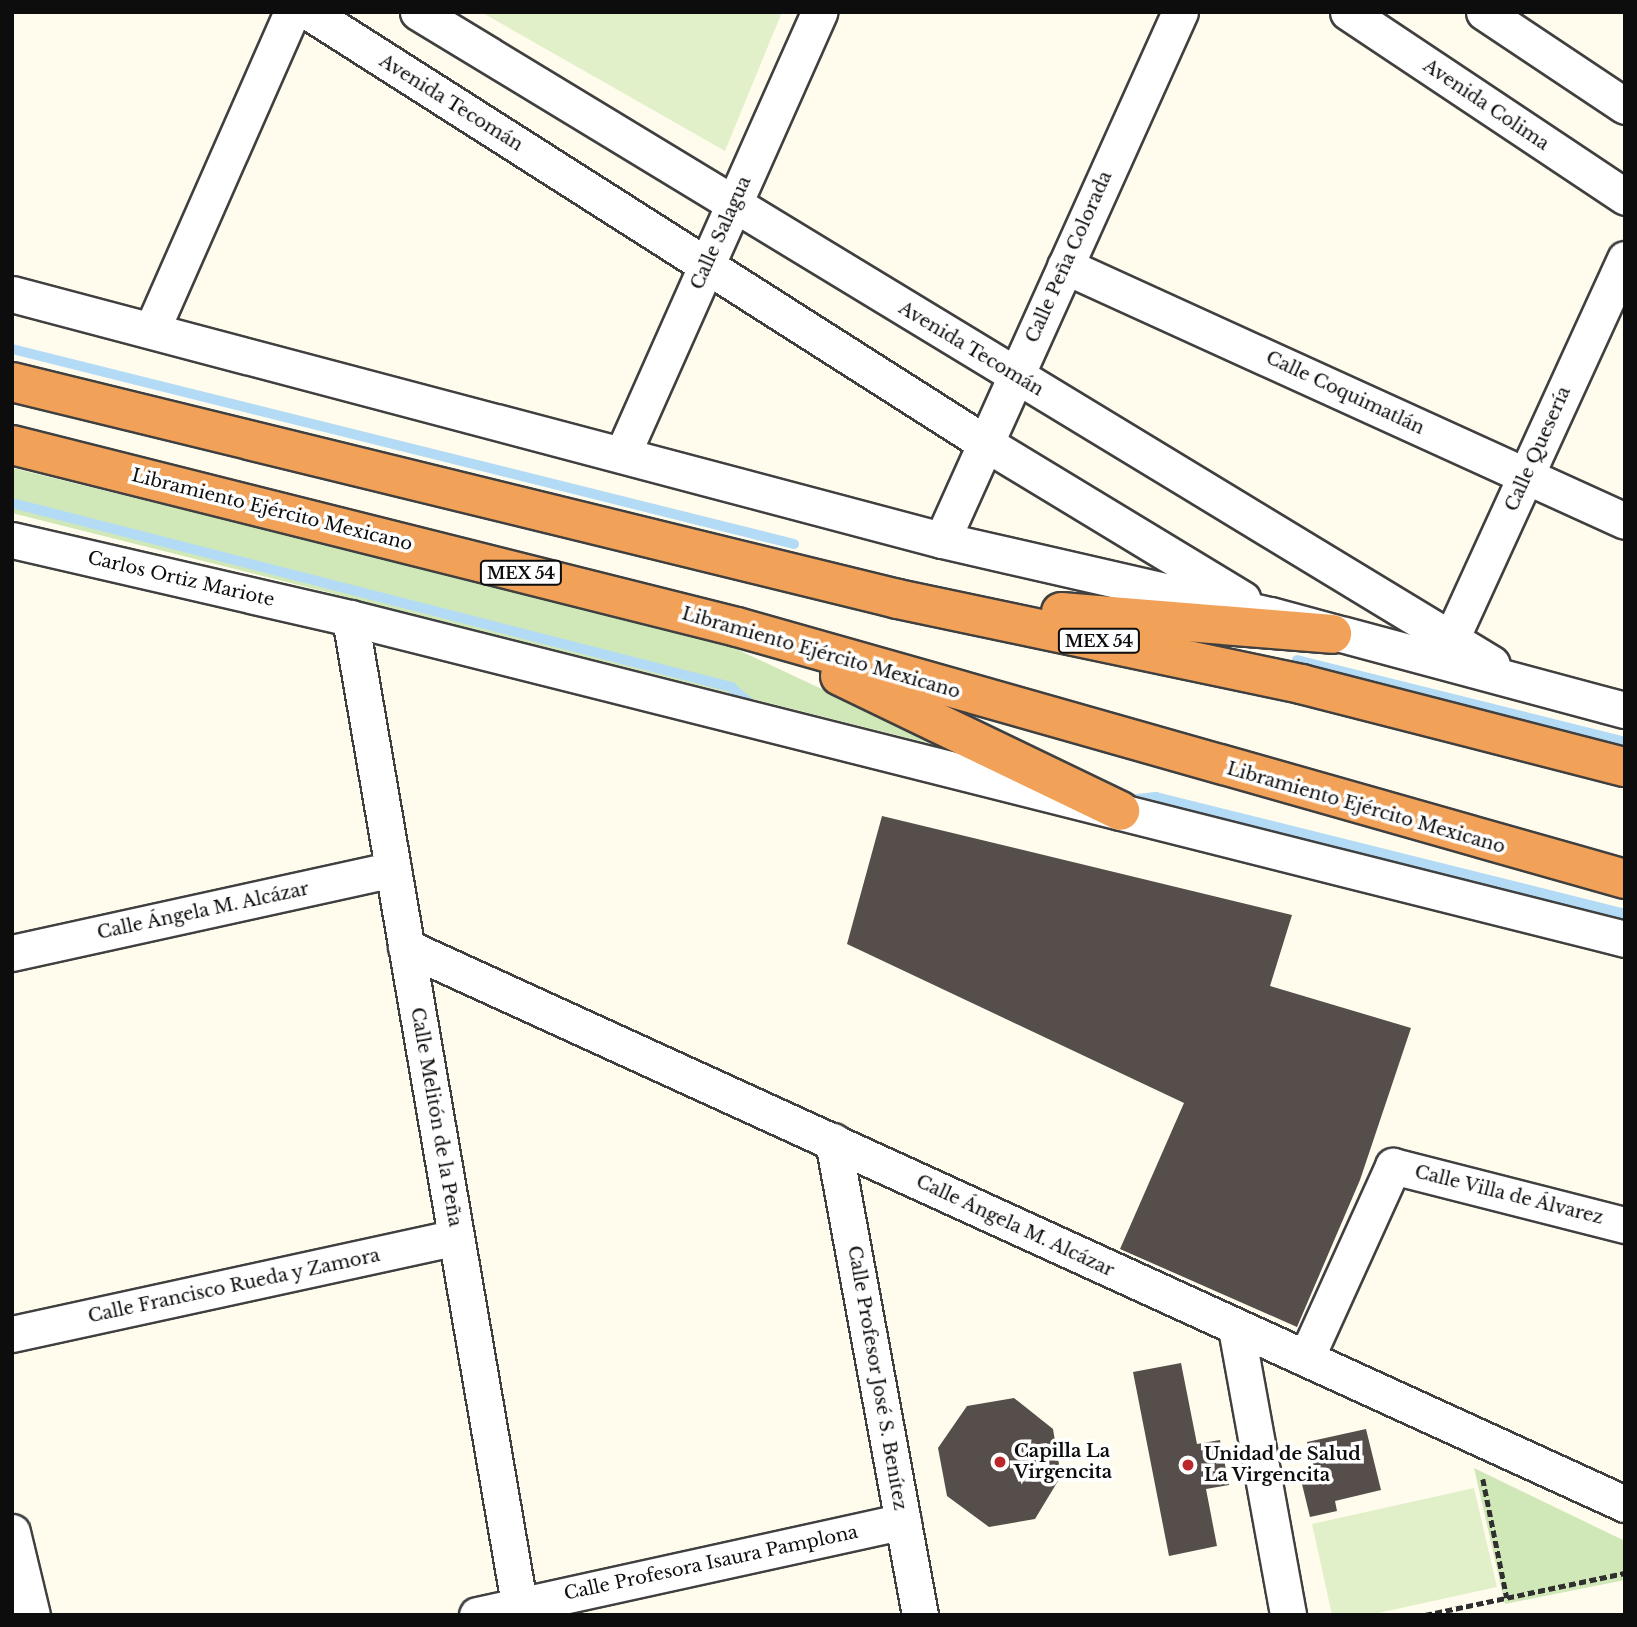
<!DOCTYPE html>
<meta charset="utf-8">
<style>
body{margin:0}
#map{position:relative;width:1637px;height:1627px;overflow:hidden;background:#fffced;font-family:"Libre Baskerville",serif}
div>[style]{position:absolute}
.green>*{inset:0;background:#d0e8b8}
.pitch>*{inset:0;background:#e1f0c9}
.stream>*{height:10px;margin:-5px;padding:0 5px;transform-origin:5px;border-radius:5px;background:#b3dbf5}
.building>*{inset:0;background:#554e4a}
.path>*{height:4.5px;margin-top:-2.25px;transform-origin:0;background:repeating-linear-gradient(90deg,#2f2f2f 0 7px,transparent 0 10.5px)}
.roads{filter:drop-shadow(2px 0 #404040) drop-shadow(-2px 0 #404040) drop-shadow(0 2px #404040) drop-shadow(0 -2px #404040)}
.minor>*{height:35px;margin:-17.5px;padding:0 17.5px;transform-origin:17.5px;border-radius:17.5px;background:#fff}
.highway>*{height:38px;margin:-19px;padding:0 19px;transform-origin:19px;border-radius:19px;background:#f2a258}
.dots>*{width:19px;height:19px;translate:-50% -50%;box-sizing:border-box;border:4px solid #fff;border-radius:50%}
span{translate:-50% -50%;white-space:nowrap;text-align:center;line-height:1.15;-webkit-text-stroke:7px #fff;paint-order:stroke}
.shield-label span{padding:2px 5px;background:#fff;border:2px solid;border-radius:5px;-webkit-text-stroke-width:0}
.shield-label{font-size:16px;color:#0d0d0d;font-weight:700}
.street-label{font-size:18px;color:#0d0d0d}
.poi-label{font-size:18px;color:#0d0d0d;font-weight:700}
.left{translate:0 -50%;text-align:left}
.frame{position:absolute;inset:0;border:14px solid #0d0d0d;pointer-events:none}
</style>
<div id="map">
<div class="green">
<i style="clip-path:polygon(12px 468px,717px 640px,948px 748px,12px 513px)"></i>
<i style="clip-path:polygon(1474px 1468px,1625px 1541px,1625px 1580px,1505px 1604px)"></i>
</div>
<div class="pitch">
<i style="clip-path:polygon(481px 12px,782px 12px,725px 151px)"></i>
<i style="clip-path:polygon(1474px 1488px,1497px 1587px,1369px 1615px,1332px 1615px,1312px 1524px)"></i>
</div>
<div class="stream">
<i style="left:12px;top:349px;width:806px;rotate:14deg"></i>
<i style="left:12px;top:503px;width:742px;rotate:14.35deg"></i>
<i style="left:731px;top:687px;width:32px;rotate:41deg"></i>
<i style="left:1297px;top:660px;width:338px;rotate:14deg"></i>
<i style="left:1127px;top:800px;width:29px;rotate:-6deg"></i>
<i style="left:1156px;top:797px;width:483px;rotate:14deg"></i>
</div>
<div class="building">
<i style="clip-path:polygon(882px 816px,1292px 915px,1270px 986px,1411px 1028px,1360px 1180px,1297px 1327px,1120px 1249px,1184px 1103px,847px 944px)"></i>
<i style="clip-path:polygon(1181px 1363px,1197px 1444px,1220px 1440px,1229px 1485px,1206px 1489px,1217px 1546px,1169px 1556px,1133px 1372px)"></i>
<i style="clip-path:polygon(1014px 1398px,1053px 1429px,1061px 1476px,1035px 1519px,989px 1527px,947px 1496px,938px 1448px,967px 1406px)"></i>
<i style="clip-path:polygon(1366px 1429px,1381px 1490px,1335px 1501px,1337px 1511px,1310px 1517px,1300px 1476px,1315px 1473px,1307px 1442px)"></i>
</div>
<div class="path">
<i style="left:1483px;top:1479px;width:121px;rotate:78.6deg"></i>
<i style="left:1425px;top:1615px;width:204px;rotate:-11.9deg"></i>
</div>
<div class="roads">
<div class="minor">
<i style="left:309px;top:12px;width:802px;rotate:32.52deg"></i>
<i style="left:985px;top:443px;width:301px;rotate:31.2deg"></i>
<i style="left:418px;top:12px;width:1256px;rotate:31.26deg"></i>
<i style="left:1348px;top:12px;width:333px;rotate:33.7deg"></i>
<i style="left:1484px;top:12px;width:169px;rotate:33.7deg"></i>
<i style="left:1065px;top:266px;width:615px;rotate:24.48deg"></i>
<i style="left:12px;top:294px;width:962px;rotate:14.82deg"></i>
<i style="left:942px;top:540px;width:336px;rotate:12.9deg"></i>
<i style="left:1270px;top:615px;width:367px;rotate:15deg"></i>
<i style="left:153px;top:327px;width:344px;rotate:-66.2deg"></i>
<i style="left:623px;top:453px;width:483px;rotate:-66deg"></i>
<i style="left:12px;top:540px;width:347px;rotate:13deg"></i>
<i style="left:350px;top:618px;width:1315px;rotate:14.13deg"></i>
<i style="left:942px;top:540px;width:579px;rotate:-65.74deg"></i>
<i style="left:350px;top:618px;width:1012px;rotate:80.27deg"></i>
<i style="left:1451px;top:639px;width:418px;rotate:-65.4deg"></i>
<i style="left:406px;top:947px;width:1340px;rotate:24.56deg"></i>
<i style="left:12px;top:953px;width:390px;rotate:-12.4deg"></i>
<i style="left:833px;top:1141px;width:482px;rotate:79.6deg"></i>
<i style="left:1236px;top:1328px;width:292px;rotate:79.7deg"></i>
<i style="left:12px;top:1334px;width:454px;rotate:-12.3deg"></i>
<i style="left:1306px;top:1358px;width:211px;rotate:-65.6deg"></i>
<i style="left:1393px;top:1166px;width:239px;rotate:14.3deg"></i>
<i style="left:12px;top:1532px;width:85px;rotate:76.5deg"></i>
<i style="left:477px;top:1615px;width:436px;rotate:-12.4deg"></i>
</div>
<div class="highway">
<i style="left:12px;top:382px;width:912px;rotate:13.76deg"></i>
<i style="left:898px;top:599px;width:412px;rotate:11.9deg"></i>
<i style="left:1301px;top:684px;width:334px;rotate:14.4deg"></i>
<i style="left:12px;top:445px;width:747px;rotate:14.09deg"></i>
<i style="left:737px;top:627px;width:923px;rotate:15.84deg"></i>
<i style="left:1061px;top:612px;width:272px;rotate:4.6deg"></i>
<i style="left:840px;top:676px;width:311px;rotate:25.7deg"></i>
</div>
</div>
<div class="dots">
<i style="left:1000px;top:1462px;background:#bb272a"></i>
<i style="left:1188px;top:1465px;background:#bb272a"></i>
</div>
<div class="shield-label">
<span style="left:521px;top:573px">MEX 54</span>
<span style="left:1099px;top:641px">MEX 54</span>
</div>
<div class="street-label">
<span style="left:451px;top:103px;rotate:32deg">Avenida Tecomán</span>
<span style="left:1486px;top:105px;rotate:34deg">Avenida Colima</span>
<span style="left:721px;top:233px;rotate:-66deg">Calle Salagua</span>
<span style="left:1069px;top:257px;rotate:-66deg">Calle Peña Colorada</span>
<span style="left:971px;top:349px;rotate:31deg">Avenida Tecomán</span>
<span style="left:1345px;top:393px;rotate:25deg">Calle Coquimatlán</span>
<span style="left:1538px;top:449px;rotate:-66deg">Calle Quesería</span>
<span style="left:272px;top:510px;rotate:14deg">Libramiento Ejército Mexicano</span>
<span style="left:181px;top:579px;rotate:13deg">Carlos Ortiz Mariote</span>
<span style="left:821px;top:653px;rotate:16deg">Libramiento Ejército Mexicano</span>
<span style="left:1366px;top:808px;rotate:16deg">Libramiento Ejército Mexicano</span>
<span style="left:203px;top:911px;rotate:-12deg">Calle Ángela M. Alcázar</span>
<span style="left:436px;top:1117px;rotate:80deg">Calle Melitón de la Peña</span>
<span style="left:1509px;top:1195px;rotate:14deg">Calle Villa de Álvarez</span>
<span style="left:1015px;top:1226px;rotate:25deg">Calle Ángela M. Alcázar</span>
<span style="left:234px;top:1286px;rotate:-12deg">Calle Francisco Rueda y Zamora</span>
<span style="left:877px;top:1378px;rotate:80deg">Calle Profesor José S. Benítez</span>
<span style="left:711px;top:1563px;rotate:-12deg">Calle Profesora Isaura Pamplona</span>
</div>
<div class="poi-label">
<span class="left" style="left:1014px;top:1462px">Capilla La<br>Virgencita</span>
<span class="left" style="left:1204px;top:1465px">Unidad de Salud<br>La Virgencita</span>
</div>
<div class="frame"></div>
</div>
